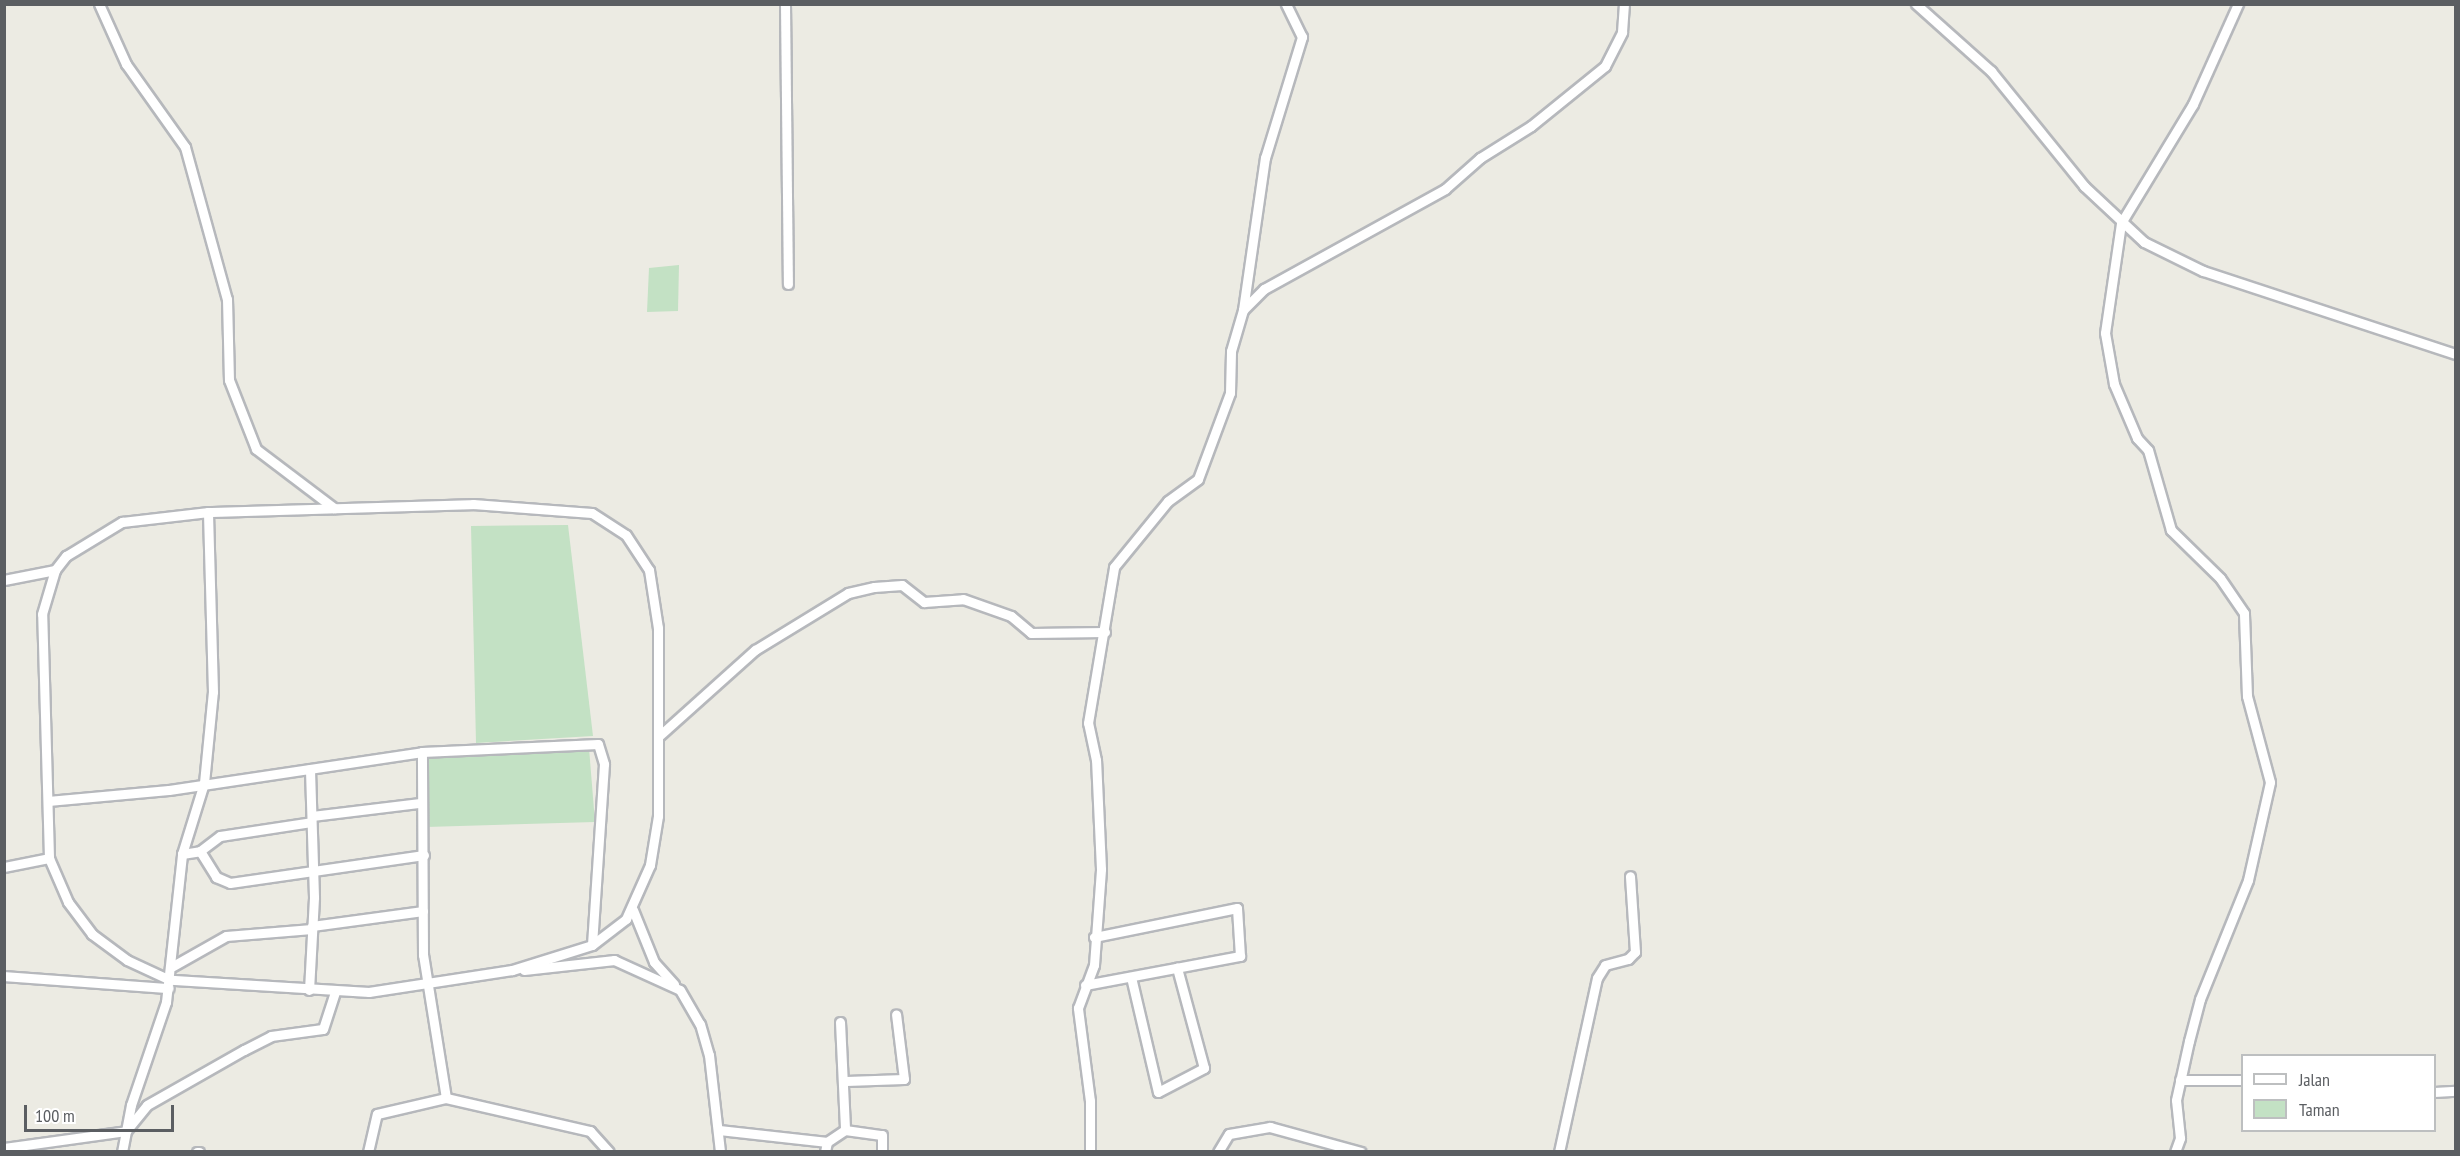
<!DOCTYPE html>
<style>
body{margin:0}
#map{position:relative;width:2460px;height:1156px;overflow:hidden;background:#ecebe3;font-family:"PT Sans Narrow",sans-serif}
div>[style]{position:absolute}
.green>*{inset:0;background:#c3e1c4}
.roads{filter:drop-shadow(2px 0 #b6b8bc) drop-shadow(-2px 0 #b6b8bc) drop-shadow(0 2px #b6b8bc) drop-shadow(0 -2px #b6b8bc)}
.minor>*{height:9px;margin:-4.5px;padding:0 4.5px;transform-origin:4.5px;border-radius:4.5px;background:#fff}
span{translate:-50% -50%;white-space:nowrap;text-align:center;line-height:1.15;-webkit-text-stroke:5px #fff;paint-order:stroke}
.frame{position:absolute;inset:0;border:6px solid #5b5e62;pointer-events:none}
.legend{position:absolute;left:2241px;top:1054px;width:195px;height:78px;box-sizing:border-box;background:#fff;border:2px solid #bdbfc0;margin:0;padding:8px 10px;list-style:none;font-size:18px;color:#5b5e62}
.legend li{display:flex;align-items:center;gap:12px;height:30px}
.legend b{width:30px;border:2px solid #bdbfc0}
.scale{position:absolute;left:24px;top:1105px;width:150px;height:27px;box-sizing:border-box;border:3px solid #5b5e62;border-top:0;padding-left:8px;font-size:18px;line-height:21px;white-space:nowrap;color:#5b5e62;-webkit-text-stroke:4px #fff;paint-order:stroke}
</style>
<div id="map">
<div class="green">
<i style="clip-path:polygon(679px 265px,678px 311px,647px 312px,649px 268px)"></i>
<i style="clip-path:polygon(568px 525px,593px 736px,476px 743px,471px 526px)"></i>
<i style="clip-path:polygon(589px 748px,595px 822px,426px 827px,425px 757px)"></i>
</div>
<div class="roads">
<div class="minor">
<i style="left:99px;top:4px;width:66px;rotate:65.8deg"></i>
<i style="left:126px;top:64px;width:102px;rotate:54.6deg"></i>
<i style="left:185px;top:147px;width:158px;rotate:74.6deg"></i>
<i style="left:227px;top:299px;width:81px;rotate:88.6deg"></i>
<i style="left:229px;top:380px;width:74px;rotate:68.6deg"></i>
<i style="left:256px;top:449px;width:98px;rotate:37.1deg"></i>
<i style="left:785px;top:4px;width:280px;rotate:89.4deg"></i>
<i style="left:1916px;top:4px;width:101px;rotate:41.8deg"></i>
<i style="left:1991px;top:71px;width:148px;rotate:51deg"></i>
<i style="left:2084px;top:186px;width:82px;rotate:43deg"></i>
<i style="left:2144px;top:242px;width:66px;rotate:26.2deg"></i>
<i style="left:2203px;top:271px;width:266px;rotate:18.2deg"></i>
<i style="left:1243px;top:310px;width:154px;rotate:-81.8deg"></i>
<i style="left:1265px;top:158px;width:127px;rotate:-73deg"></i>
<i style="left:1302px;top:37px;width:37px;rotate:-116deg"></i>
<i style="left:473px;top:504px;width:119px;rotate:4.3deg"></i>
<i style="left:592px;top:513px;width:40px;rotate:32.9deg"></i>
<i style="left:626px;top:535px;width:42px;rotate:56.7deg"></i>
<i style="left:649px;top:570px;width:59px;rotate:81.2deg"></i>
<i style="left:658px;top:628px;width:188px;rotate:90deg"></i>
<i style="left:658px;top:816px;width:50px;rotate:99.3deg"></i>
<i style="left:650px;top:865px;width:59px;rotate:114deg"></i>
<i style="left:626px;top:919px;width:43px;rotate:142.6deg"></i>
<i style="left:592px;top:945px;width:84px;rotate:162.6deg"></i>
<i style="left:512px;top:970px;width:145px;rotate:171.3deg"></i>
<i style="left:369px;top:992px;width:199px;rotate:-176.5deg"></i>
<i style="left:170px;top:980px;width:47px;rotate:-155.1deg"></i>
<i style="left:127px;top:960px;width:44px;rotate:-143.4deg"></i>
<i style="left:92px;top:934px;width:40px;rotate:-127deg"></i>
<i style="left:68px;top:902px;width:48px;rotate:-113.4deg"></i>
<i style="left:49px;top:858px;width:244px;rotate:-91.6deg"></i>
<i style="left:42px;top:614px;width:46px;rotate:-73.5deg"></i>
<i style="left:55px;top:570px;width:18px;rotate:-52deg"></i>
<i style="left:66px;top:556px;width:66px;rotate:-31.3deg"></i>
<i style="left:122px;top:522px;width:87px;rotate:-6.6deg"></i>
<i style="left:208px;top:512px;width:265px;rotate:-1.7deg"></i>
<i style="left:4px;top:580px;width:52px;rotate:-11.1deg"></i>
<i style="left:659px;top:736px;width:129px;rotate:-41.9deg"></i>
<i style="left:755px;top:650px;width:109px;rotate:-31.5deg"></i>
<i style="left:848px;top:593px;width:27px;rotate:-13deg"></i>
<i style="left:874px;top:587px;width:28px;rotate:-4deg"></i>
<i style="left:902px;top:585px;width:28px;rotate:38deg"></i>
<i style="left:924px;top:602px;width:39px;rotate:-4deg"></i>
<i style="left:963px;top:599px;width:51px;rotate:19.5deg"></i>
<i style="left:1011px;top:616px;width:26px;rotate:40deg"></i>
<i style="left:1031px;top:633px;width:74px;rotate:-0.8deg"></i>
<i style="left:48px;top:801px;width:121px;rotate:-5.2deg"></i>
<i style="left:169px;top:790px;width:256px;rotate:-8.5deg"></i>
<i style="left:422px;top:752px;width:176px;rotate:-2.6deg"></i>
<i style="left:598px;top:744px;width:21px;rotate:73deg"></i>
<i style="left:604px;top:764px;width:181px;rotate:93.8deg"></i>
<i style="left:312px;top:816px;width:109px;rotate:-6.9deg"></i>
<i style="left:200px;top:851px;width:25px;rotate:-37deg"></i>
<i style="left:220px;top:836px;width:92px;rotate:-8.7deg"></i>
<i style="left:182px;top:854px;width:18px;rotate:-9deg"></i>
<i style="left:200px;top:851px;width:31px;rotate:58deg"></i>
<i style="left:216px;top:877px;width:15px;rotate:23deg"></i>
<i style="left:230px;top:883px;width:196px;rotate:-8.2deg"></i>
<i style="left:4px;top:867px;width:46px;rotate:-11.3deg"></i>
<i style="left:633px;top:910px;width:56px;rotate:68deg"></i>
<i style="left:654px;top:962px;width:30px;rotate:48deg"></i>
<i style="left:312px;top:926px;width:112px;rotate:-7.7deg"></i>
<i style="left:173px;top:966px;width:61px;rotate:-29.5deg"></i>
<i style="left:226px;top:936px;width:86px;rotate:-4.7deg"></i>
<i style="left:524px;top:970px;width:91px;rotate:-6.3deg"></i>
<i style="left:614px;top:960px;width:72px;rotate:24.4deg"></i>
<i style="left:680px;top:990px;width:39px;rotate:60deg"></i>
<i style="left:700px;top:1024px;width:32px;rotate:74deg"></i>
<i style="left:709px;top:1055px;width:98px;rotate:83.5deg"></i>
<i style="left:4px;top:976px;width:165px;rotate:4.2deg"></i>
<i style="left:1131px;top:977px;width:118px;rotate:76.8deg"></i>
<i style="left:1158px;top:1092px;width:52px;rotate:-27.6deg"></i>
<i style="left:1204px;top:1068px;width:104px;rotate:-105.1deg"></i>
<i style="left:1085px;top:985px;width:158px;rotate:-10.6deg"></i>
<i style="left:1240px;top:956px;width:48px;rotate:-93.6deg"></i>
<i style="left:1237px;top:908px;width:146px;rotate:168.5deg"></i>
<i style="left:309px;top:990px;width:93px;rotate:-86.9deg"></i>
<i style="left:314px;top:897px;width:128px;rotate:-91.8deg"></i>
<i style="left:840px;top:1022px;width:108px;rotate:87.3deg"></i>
<i style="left:2180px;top:1080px;width:62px"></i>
<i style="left:846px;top:1081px;width:58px;rotate:-2deg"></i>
<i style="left:904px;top:1079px;width:65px;rotate:-97deg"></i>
<i style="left:2434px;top:1092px;width:22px;rotate:-3deg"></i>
<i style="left:446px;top:1098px;width:148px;rotate:12.9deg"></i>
<i style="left:590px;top:1131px;width:28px;rotate:48deg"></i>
<i style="left:719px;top:1130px;width:109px;rotate:6.3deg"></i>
<i style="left:4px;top:1148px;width:123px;rotate:-7.9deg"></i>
<i style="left:126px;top:1131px;width:33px;rotate:-51deg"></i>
<i style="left:147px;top:1105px;width:112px;rotate:-29.6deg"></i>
<i style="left:244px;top:1050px;width:30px;rotate:-27deg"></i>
<i style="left:271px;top:1036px;width:52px;rotate:-7.7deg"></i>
<i style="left:323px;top:1029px;width:40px;rotate:-72deg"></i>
<i style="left:122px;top:1152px;width:48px;rotate:-79.2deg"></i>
<i style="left:131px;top:1105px;width:109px;rotate:-71.2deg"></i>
<i style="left:166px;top:1002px;width:149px;rotate:-83.8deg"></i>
<i style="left:182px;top:854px;width:74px;rotate:-72.8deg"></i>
<i style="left:204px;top:783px;width:91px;rotate:-84.4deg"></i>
<i style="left:213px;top:692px;width:180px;rotate:-91.6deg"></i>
<i style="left:197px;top:1152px;width:2px"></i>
<i style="left:368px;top:1152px;width:39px;rotate:-77deg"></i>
<i style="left:377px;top:1114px;width:71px;rotate:-13.1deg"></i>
<i style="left:446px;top:1098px;width:145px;rotate:-99.1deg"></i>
<i style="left:423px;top:955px;width:203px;rotate:-90.3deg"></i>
<i style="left:825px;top:1152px;width:10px;rotate:-79deg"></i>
<i style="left:827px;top:1142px;width:22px;rotate:-34deg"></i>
<i style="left:845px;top:1130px;width:37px;rotate:8deg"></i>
<i style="left:882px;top:1135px;width:17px;rotate:90deg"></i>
<i style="left:1090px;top:1152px;width:51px;rotate:-90deg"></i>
<i style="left:1090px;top:1101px;width:94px;rotate:-97.4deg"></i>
<i style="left:1078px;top:1008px;width:46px;rotate:-69.6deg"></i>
<i style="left:1094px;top:965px;width:96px;rotate:-85.8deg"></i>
<i style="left:1101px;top:869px;width:109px;rotate:-92.6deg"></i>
<i style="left:1096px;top:760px;width:38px;rotate:-102deg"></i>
<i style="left:1088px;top:723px;width:158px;rotate:-80.5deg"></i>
<i style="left:1114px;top:567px;width:85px;rotate:-50.7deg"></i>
<i style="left:1168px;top:501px;width:37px;rotate:-36deg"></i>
<i style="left:1198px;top:479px;width:92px;rotate:-69.6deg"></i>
<i style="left:1230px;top:393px;width:42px;rotate:-88.6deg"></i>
<i style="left:1231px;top:351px;width:43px;rotate:-73.7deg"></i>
<i style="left:1243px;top:310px;width:30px;rotate:-45deg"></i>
<i style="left:1264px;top:289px;width:207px;rotate:-28.9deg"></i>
<i style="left:1445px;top:189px;width:47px;rotate:-41.5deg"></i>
<i style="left:1480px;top:158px;width:60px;rotate:-32.1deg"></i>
<i style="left:1531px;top:126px;width:95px;rotate:-39deg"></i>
<i style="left:1605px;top:66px;width:38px;rotate:-63deg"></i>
<i style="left:1622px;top:32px;width:28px;rotate:-86deg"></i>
<i style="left:1218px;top:1152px;width:21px;rotate:-59deg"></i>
<i style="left:1229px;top:1134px;width:42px;rotate:-9.7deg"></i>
<i style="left:1270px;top:1127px;width:94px;rotate:15.4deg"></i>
<i style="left:1559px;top:1152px;width:178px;rotate:-77.7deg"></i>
<i style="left:1597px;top:978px;width:15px;rotate:-58deg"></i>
<i style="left:1605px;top:965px;width:24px;rotate:-15deg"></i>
<i style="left:1628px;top:959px;width:10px;rotate:-45deg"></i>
<i style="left:1635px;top:952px;width:76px;rotate:-93.8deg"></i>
<i style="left:2175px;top:1152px;width:15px;rotate:-70deg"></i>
<i style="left:2180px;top:1138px;width:38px;rotate:-96deg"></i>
<i style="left:2176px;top:1100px;width:60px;rotate:-77.6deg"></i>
<i style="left:2189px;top:1041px;width:43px;rotate:-75.3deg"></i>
<i style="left:2200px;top:999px;width:128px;rotate:-68deg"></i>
<i style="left:2248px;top:880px;width:100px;rotate:-77.3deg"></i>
<i style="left:2270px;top:782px;width:89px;rotate:-105deg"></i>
<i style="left:2247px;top:696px;width:83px;rotate:-92.1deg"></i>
<i style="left:2244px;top:613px;width:42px;rotate:-124.4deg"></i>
<i style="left:2220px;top:578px;width:69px;rotate:-135.6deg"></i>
<i style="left:2171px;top:530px;width:83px;rotate:-106deg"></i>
<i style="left:2148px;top:450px;width:16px;rotate:-133deg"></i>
<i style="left:2137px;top:438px;width:59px;rotate:-113.1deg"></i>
<i style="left:2114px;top:384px;width:52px;rotate:-100deg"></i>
<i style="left:2105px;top:333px;width:111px;rotate:-81.7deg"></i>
<i style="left:2121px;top:223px;width:139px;rotate:-58.8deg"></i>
<i style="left:2193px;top:104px;width:110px;rotate:-65.8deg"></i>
</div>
</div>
<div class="frame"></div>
<ul class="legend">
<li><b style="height:8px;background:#fff"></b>Jalan</li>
<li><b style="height:16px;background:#c3e1c4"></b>Taman</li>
</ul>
<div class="scale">100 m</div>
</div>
